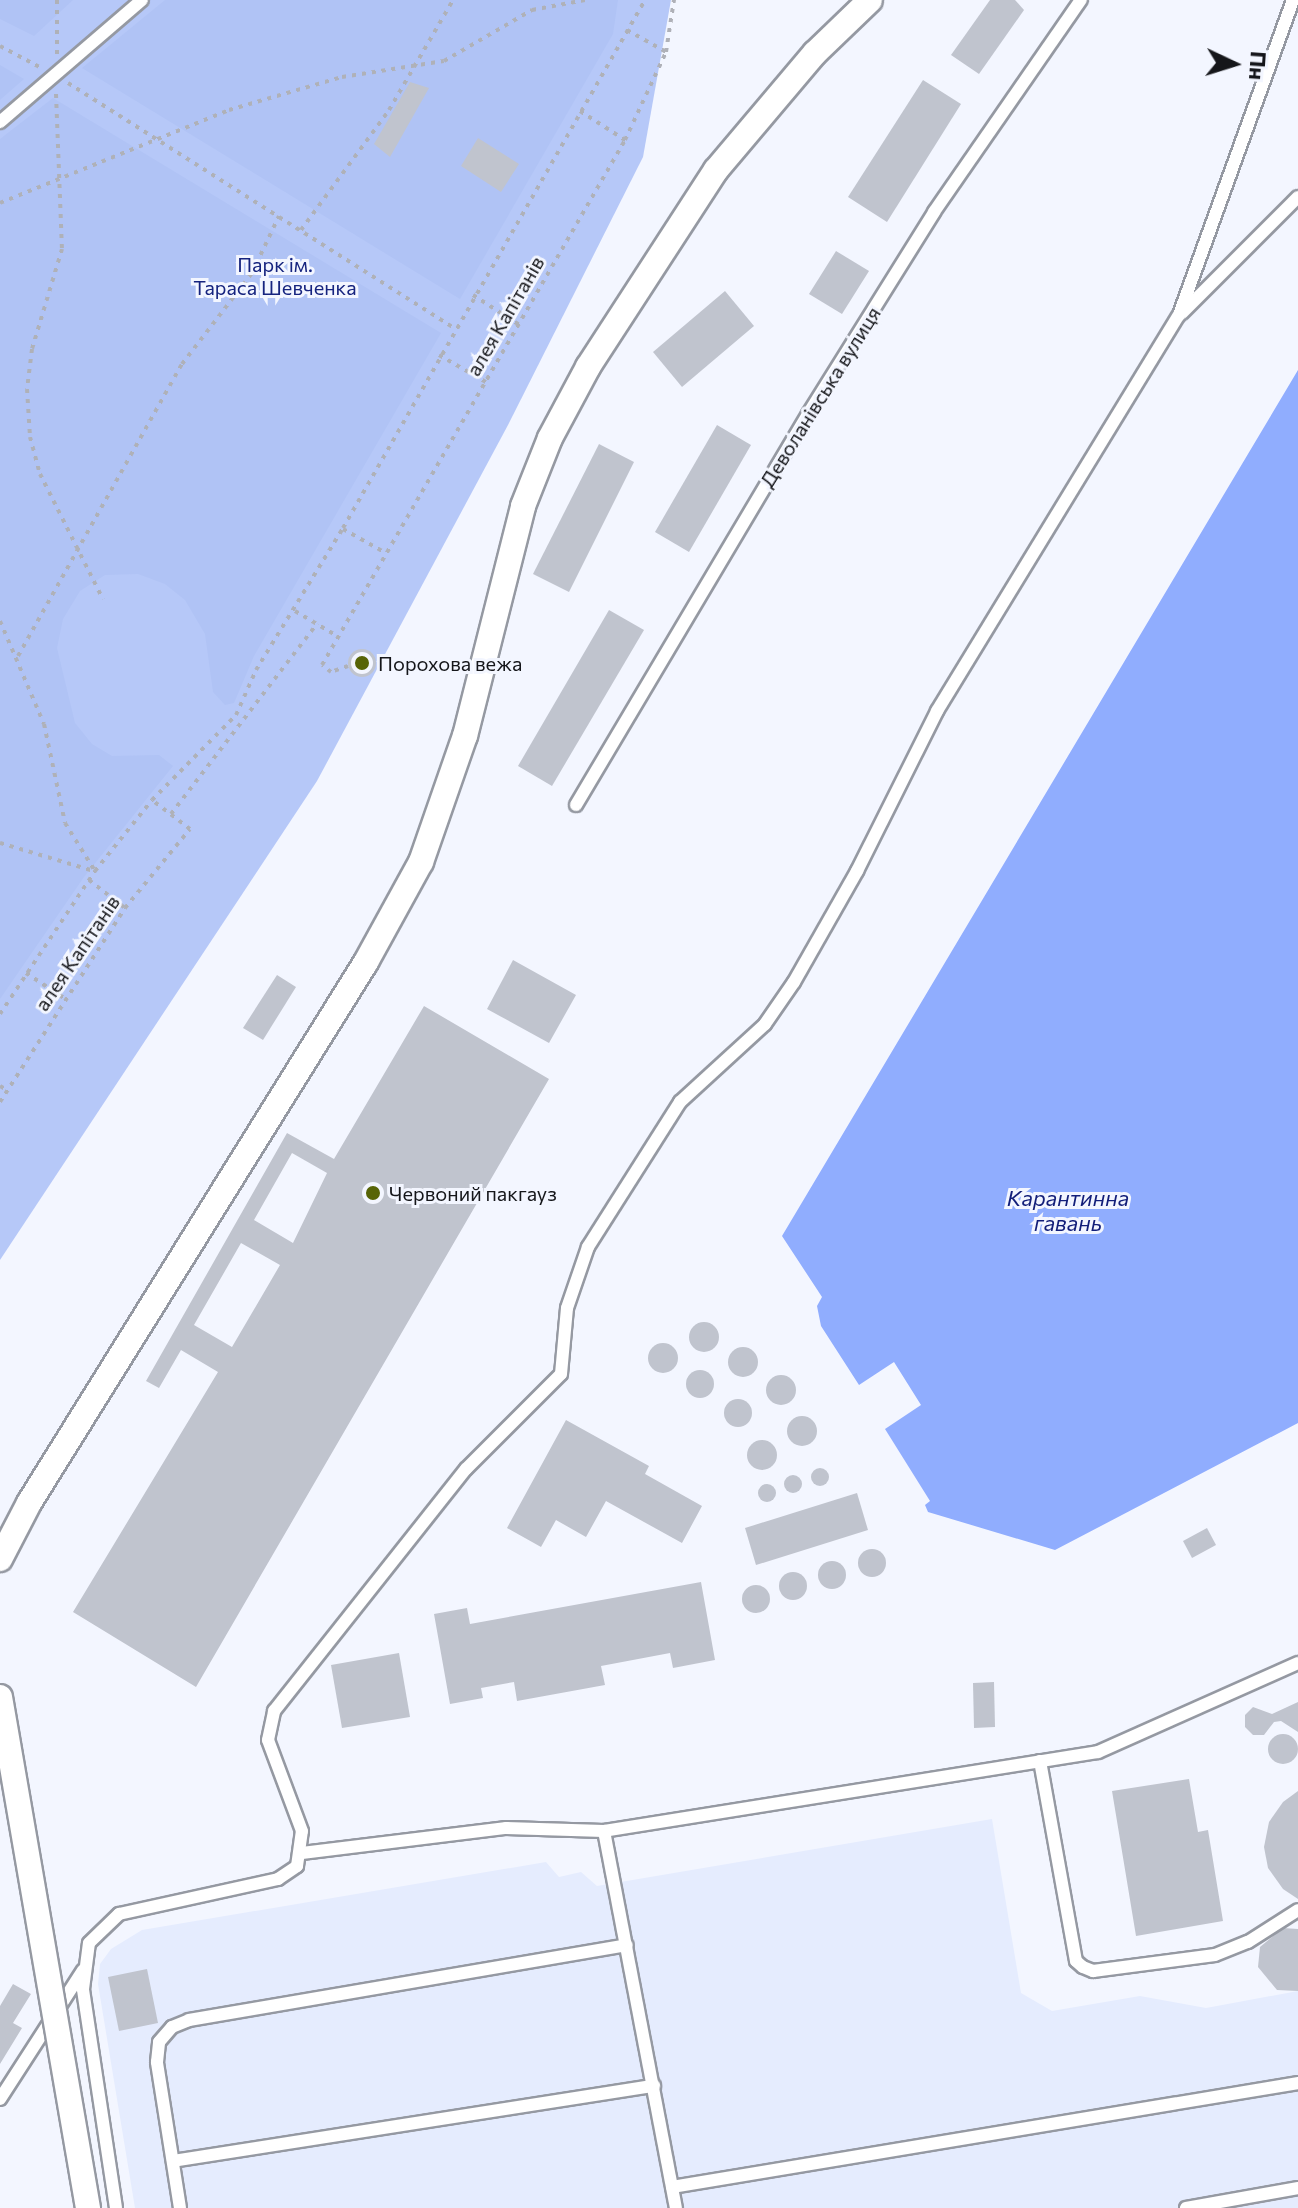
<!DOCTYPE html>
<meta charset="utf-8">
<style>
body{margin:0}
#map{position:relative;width:1298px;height:2208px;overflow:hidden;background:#f3f6ff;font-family:Commissioner,sans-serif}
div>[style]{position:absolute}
.built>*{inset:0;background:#e5ecfe}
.green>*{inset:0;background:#b6c8f8}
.forest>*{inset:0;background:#b0c3f5}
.water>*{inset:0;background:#90adfe}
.building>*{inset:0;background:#c0c4ce}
.round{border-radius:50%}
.path>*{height:4px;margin-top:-2px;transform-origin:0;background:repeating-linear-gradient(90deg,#afb1b8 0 4px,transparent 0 10px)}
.roads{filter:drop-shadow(2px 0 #9599a2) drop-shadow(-2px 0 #9599a2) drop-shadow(0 2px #9599a2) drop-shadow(0 -2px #9599a2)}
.service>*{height:12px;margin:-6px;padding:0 6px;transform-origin:6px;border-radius:6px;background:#fff}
.minor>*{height:24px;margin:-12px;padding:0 12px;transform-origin:12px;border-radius:12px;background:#fff}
.bridges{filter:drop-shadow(2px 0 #9599a2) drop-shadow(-2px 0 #9599a2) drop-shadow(0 2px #9599a2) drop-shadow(0 -2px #9599a2)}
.minor-bridge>*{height:24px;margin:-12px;padding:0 12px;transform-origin:12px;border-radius:12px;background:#fff}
.dots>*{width:22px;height:22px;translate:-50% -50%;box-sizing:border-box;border:4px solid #f3f6ff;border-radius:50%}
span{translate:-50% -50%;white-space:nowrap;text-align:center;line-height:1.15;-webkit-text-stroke:6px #f3f6ff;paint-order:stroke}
.park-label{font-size:20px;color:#16247f}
.street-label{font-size:20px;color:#15161a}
.poi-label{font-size:20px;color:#15161a}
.left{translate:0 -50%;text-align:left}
.water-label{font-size:22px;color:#121e79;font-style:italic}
.north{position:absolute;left:1194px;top:24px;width:80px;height:80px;-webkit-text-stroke:6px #f3f6ff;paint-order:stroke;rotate:94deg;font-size:22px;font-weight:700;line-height:32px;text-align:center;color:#15161a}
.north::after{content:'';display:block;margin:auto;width:28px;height:36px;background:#15161a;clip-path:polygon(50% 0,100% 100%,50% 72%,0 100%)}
</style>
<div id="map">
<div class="built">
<i style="clip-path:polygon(992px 1819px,1021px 1993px,1052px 2011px,1140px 1996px,1206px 2008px,1298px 1991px,1298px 2208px,135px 2208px,98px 1984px,100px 1964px,111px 1949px,142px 1930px,546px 1862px,559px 1877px,581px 1872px,597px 1886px)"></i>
</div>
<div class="green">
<i style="clip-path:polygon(0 0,671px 0,643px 157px,508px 425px,317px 781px,0 1260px)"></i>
</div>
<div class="forest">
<i style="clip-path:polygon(0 0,73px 0,34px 36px,0 19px)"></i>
<i style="clip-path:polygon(165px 0,618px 0,613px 34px,460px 299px,82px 68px)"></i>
<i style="clip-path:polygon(0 65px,24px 79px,0 100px)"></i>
<i style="clip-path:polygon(53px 98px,441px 333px,254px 656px,234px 703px,225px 705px,213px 692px,205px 634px,185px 600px,165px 584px,138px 574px,105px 575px,80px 591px,63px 619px,57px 648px,75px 723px,92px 744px,112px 756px,159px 755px,173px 766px,84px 877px,0 999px,0 139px)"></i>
</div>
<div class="water">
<i style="clip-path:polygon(1298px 370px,1298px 1423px,1055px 1550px,928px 1512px,925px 1505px,930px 1501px,885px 1429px,921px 1405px,894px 1362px,859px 1385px,821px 1326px,817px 1306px,822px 1297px,782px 1236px)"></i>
</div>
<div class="building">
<i style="clip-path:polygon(990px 0,1015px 0,1024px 10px,979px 74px,951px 55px)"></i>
<i style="clip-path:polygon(923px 80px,961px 104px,887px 222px,848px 197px)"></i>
<i style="clip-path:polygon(410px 82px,429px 88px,390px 157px,374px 144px)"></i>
<i style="clip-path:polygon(478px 138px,519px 164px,501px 192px,461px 166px)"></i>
<i style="clip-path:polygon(836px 251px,869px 271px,842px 314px,809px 294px)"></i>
<i style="clip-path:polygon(725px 291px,754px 326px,682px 387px,653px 352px)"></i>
<i style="clip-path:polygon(717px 425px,751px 445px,689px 552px,655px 532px)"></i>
<i style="clip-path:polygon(599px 444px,634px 462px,569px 592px,533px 574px)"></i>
<i style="clip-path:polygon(609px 610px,644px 630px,552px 786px,518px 766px)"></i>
<i class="round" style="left:348px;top:649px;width:28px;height:28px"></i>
<i style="clip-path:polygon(513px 960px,576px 995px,549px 1043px,487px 1009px)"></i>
<i style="clip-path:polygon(277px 975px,296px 987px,263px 1040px,243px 1028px)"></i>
<i style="clip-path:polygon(evenodd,424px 1006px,549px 1079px,196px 1687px,73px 1612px,218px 1372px,181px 1350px,159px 1388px,146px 1381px,287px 1133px,334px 1159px,424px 1006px,292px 1153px,327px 1173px,293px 1243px,254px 1220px,292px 1153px,424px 1006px,241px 1243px,280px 1265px,232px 1347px,194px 1325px,241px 1243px)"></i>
<i class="round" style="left:689px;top:1322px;width:30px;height:30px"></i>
<i class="round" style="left:648px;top:1343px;width:30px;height:30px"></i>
<i class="round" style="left:728px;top:1347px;width:30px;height:30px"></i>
<i class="round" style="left:686px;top:1370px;width:28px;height:28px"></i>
<i class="round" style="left:766px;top:1375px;width:30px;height:30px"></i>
<i class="round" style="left:724px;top:1399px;width:28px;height:28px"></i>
<i class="round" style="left:787px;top:1416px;width:30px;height:30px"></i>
<i style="clip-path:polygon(566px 1420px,649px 1466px,645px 1474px,702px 1506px,682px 1543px,606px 1501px,586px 1537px,556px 1520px,541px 1547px,507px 1528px)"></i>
<i class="round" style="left:747px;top:1440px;width:30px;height:30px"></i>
<i class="round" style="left:811px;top:1468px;width:18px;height:18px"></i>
<i class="round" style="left:784px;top:1475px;width:18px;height:18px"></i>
<i class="round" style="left:758px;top:1484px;width:18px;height:18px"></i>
<i style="clip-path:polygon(857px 1493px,868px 1530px,756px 1565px,745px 1528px)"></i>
<i style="clip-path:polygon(1207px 1528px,1216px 1545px,1192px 1558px,1183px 1541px)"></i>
<i class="round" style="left:858px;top:1549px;width:28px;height:28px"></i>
<i class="round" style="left:818px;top:1561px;width:28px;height:28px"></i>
<i class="round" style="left:779px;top:1572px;width:28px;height:28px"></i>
<i style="clip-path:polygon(701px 1582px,715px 1660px,673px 1668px,670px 1653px,601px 1666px,605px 1685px,517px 1701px,514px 1682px,481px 1688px,483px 1698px,450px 1704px,434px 1614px,467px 1608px,470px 1624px)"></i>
<i class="round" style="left:742px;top:1585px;width:28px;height:28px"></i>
<i style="clip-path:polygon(399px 1653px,410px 1717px,342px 1728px,331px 1665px)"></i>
<i style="clip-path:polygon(994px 1682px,995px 1727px,974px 1728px,973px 1683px)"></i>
<i style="clip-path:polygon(1298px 1702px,1298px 1732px,1281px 1721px,1274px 1722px,1264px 1735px,1253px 1735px,1245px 1727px,1245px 1715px,1253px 1707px,1272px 1714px)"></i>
<i class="round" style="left:1268px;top:1734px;width:30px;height:30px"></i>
<i style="clip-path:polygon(1189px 1779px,1198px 1832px,1208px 1830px,1223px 1921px,1136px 1936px,1112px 1791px)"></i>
<i style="clip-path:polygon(1298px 1791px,1298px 1899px,1283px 1889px,1268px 1868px,1264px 1847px,1269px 1822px,1283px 1802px)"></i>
<i style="clip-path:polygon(1283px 1928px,1298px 1929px,1298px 1991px,1277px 1990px,1258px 1967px,1260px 1947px)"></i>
<i style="clip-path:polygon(147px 1969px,158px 2023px,119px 2031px,108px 1977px)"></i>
<i style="clip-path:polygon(13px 1984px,31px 1994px,13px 2023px,22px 2028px,0 2064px,0 2006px)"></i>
</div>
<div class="path">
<i style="left:627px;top:30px;width:45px;rotate:29.4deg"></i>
<i style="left:0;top:46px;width:49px;rotate:28.1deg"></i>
<i style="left:57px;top:54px;width:54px;rotate:-90deg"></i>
<i style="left:68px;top:83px;width:457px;rotate:32.4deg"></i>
<i style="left:56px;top:94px;width:155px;rotate:87.8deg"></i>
<i style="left:62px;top:249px;width:104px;rotate:106.7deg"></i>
<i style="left:32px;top:349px;width:40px;rotate:97.1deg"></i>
<i style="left:27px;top:389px;width:48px;rotate:86.4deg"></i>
<i style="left:30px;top:437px;width:38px;rotate:75deg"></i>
<i style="left:40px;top:474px;width:140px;rotate:63.3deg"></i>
<i style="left:580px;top:111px;width:54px;rotate:32.8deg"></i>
<i style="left:0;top:203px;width:247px;rotate:-22.1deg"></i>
<i style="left:229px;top:110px;width:118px;rotate:-16.3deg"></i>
<i style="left:342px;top:77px;width:103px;rotate:-8.9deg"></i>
<i style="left:444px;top:61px;width:102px;rotate:-30.1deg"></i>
<i style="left:532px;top:10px;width:54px;rotate:-10.7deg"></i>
<i style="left:301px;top:230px;width:149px;rotate:-53.7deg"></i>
<i style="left:389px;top:110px;width:127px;rotate:-59.8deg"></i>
<i style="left:473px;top:295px;width:54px;rotate:32.8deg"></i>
<i style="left:439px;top:355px;width:54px;rotate:29.9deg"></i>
<i style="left:343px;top:529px;width:49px;rotate:29.2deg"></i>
<i style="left:295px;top:611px;width:49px;rotate:30.8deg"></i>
<i style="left:0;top:621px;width:112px;rotate:66.9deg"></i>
<i style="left:44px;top:724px;width:101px;rotate:78deg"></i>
<i style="left:65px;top:823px;width:57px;rotate:58deg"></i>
<i style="left:18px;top:656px;width:335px;rotate:-60.7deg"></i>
<i style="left:182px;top:364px;width:115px;rotate:-52.4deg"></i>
<i style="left:252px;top:273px;width:63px;rotate:-64.7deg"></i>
<i style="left:348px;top:666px;width:18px;rotate:161deg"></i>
<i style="left:331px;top:672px;width:11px;rotate:-142deg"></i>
<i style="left:322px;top:665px;width:606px;rotate:-60.01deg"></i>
<i style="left:625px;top:140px;width:97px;rotate:-65deg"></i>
<i style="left:666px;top:52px;width:53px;rotate:-81.3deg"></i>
<i style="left:171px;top:814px;width:240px;rotate:-52.5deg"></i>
<i style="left:0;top:843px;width:98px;rotate:16.6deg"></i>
<i style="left:89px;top:880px;width:46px;rotate:37.9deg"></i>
<i style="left:26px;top:973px;width:45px;rotate:33.3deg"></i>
<i style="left:0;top:1014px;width:172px;rotate:-56.4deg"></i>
<i style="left:95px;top:871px;width:91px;rotate:-51.2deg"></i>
<i style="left:152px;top:800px;width:120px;rotate:-45.3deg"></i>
<i style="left:236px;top:715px;width:49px;rotate:-66deg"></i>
<i style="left:256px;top:670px;width:167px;rotate:-58.5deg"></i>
<i style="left:343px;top:528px;width:608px;rotate:-60.23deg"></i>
<i style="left:0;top:1086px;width:8px;rotate:30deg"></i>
<i style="left:0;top:1102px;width:231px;rotate:-57.2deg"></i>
<i style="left:125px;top:908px;width:102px;rotate:-50.6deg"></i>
<i style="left:190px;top:829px;width:48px;rotate:-142.7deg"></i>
</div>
<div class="roads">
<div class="service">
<i style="left:0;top:122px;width:187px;rotate:-40.7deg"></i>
<i style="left:1182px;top:313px;width:164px;rotate:-45deg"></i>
<i style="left:576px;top:805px;width:455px;rotate:-59.3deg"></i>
<i style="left:808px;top:414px;width:238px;rotate:-58deg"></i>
<i style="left:934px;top:212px;width:258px;rotate:-55.3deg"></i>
<i style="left:1040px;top:1761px;width:203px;rotate:79.8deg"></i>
<i style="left:1076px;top:1961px;width:9px;rotate:41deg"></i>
<i style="left:1083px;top:1967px;width:11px;rotate:22deg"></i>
<i style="left:1093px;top:1971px;width:123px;rotate:-7.5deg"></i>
<i style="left:1215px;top:1955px;width:35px;rotate:-22deg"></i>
<i style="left:1248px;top:1942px;width:59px;rotate:-32.6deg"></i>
<i style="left:604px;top:1831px;width:384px;rotate:79.2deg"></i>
<i style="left:302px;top:1853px;width:206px;rotate:-7deg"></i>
<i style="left:506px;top:1828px;width:98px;rotate:1.8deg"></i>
<i style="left:604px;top:1831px;width:500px;rotate:-9.09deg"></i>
<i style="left:1098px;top:1752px;width:219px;rotate:-24deg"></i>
<i style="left:0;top:2099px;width:153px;rotate:-57.2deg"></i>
<i style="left:173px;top:2161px;width:487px;rotate:-8.9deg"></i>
<i style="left:672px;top:2187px;width:635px;rotate:-9.43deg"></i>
<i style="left:116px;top:2208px;width:221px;rotate:-98.6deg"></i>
<i style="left:83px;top:1989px;width:46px;rotate:-82.6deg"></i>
<i style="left:89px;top:1943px;width:42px;rotate:-44deg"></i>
<i style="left:119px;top:1914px;width:163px;rotate:-12.4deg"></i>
<i style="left:278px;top:1879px;width:23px;rotate:-34deg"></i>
<i style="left:297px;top:1866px;width:35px;rotate:-82deg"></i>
<i style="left:302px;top:1831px;width:97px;rotate:-110.5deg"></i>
<i style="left:268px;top:1740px;width:30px;rotate:-78deg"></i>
<i style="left:274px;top:1711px;width:309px;rotate:-51.6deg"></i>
<i style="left:466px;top:1469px;width:134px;rotate:-45deg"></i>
<i style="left:561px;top:1374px;width:66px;rotate:-84.8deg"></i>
<i style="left:567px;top:1308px;width:65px;rotate:-71deg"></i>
<i style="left:588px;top:1247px;width:172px;rotate:-57.6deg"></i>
<i style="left:680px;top:1102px;width:115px;rotate:-42.5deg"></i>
<i style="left:765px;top:1024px;width:51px;rotate:-55.4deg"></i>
<i style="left:794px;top:982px;width:128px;rotate:-60.4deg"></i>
<i style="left:857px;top:871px;width:179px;rotate:-63.4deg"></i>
<i style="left:937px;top:711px;width:464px;rotate:-58.6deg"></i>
<i style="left:1179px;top:315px;width:335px;rotate:-70.1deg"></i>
<i style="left:180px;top:2208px;width:148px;rotate:-99deg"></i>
<i style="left:157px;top:2062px;width:20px;rotate:-84deg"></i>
<i style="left:159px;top:2042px;width:20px;rotate:-49deg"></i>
<i style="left:172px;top:2027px;width:18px;rotate:-22deg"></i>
<i style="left:189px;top:2020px;width:444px;rotate:-9.7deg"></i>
<i style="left:1186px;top:2208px;width:114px;rotate:-10.1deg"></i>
</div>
<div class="minor">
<i style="left:0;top:1559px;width:63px;rotate:-62.6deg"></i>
<i style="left:29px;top:1503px;width:637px;rotate:-58.08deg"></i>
<i style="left:366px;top:962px;width:114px;rotate:-61.2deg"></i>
<i style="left:421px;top:862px;width:133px;rotate:-70.8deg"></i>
<i style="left:465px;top:736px;width:237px;rotate:-75.8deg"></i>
<i style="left:523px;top:506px;width:73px;rotate:-68.3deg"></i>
<i style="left:550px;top:438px;width:81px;rotate:-61.8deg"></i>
<i style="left:588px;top:367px;width:235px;rotate:-57deg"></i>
<i style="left:716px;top:170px;width:153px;rotate:-49.8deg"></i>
<i style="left:815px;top:53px;width:76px;rotate:-43.9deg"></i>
</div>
</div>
<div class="bridges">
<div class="minor-bridge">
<i style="left:0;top:1697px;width:519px;rotate:80.23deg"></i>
</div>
</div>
<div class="dots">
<i style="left:362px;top:663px;background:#576407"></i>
<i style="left:373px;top:1193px;background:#576407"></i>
</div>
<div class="park-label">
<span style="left:275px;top:276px">Парк ім.<br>Тараса Шевченка</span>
</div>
<div class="street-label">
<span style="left:505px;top:316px;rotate:-60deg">алея Капітанів</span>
<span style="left:820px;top:397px;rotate:-58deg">Деволанівська вулиця</span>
<span style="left:77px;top:953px;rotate:-56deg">алея Капітанів</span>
</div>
<div class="poi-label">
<span class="left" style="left:378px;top:663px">Порохова вежа</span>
<span class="left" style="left:389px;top:1193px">Червоний пакгауз</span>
</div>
<div class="water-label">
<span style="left:1068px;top:1210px">Карантинна<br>гавань</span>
</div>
<div class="north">Пн</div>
</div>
